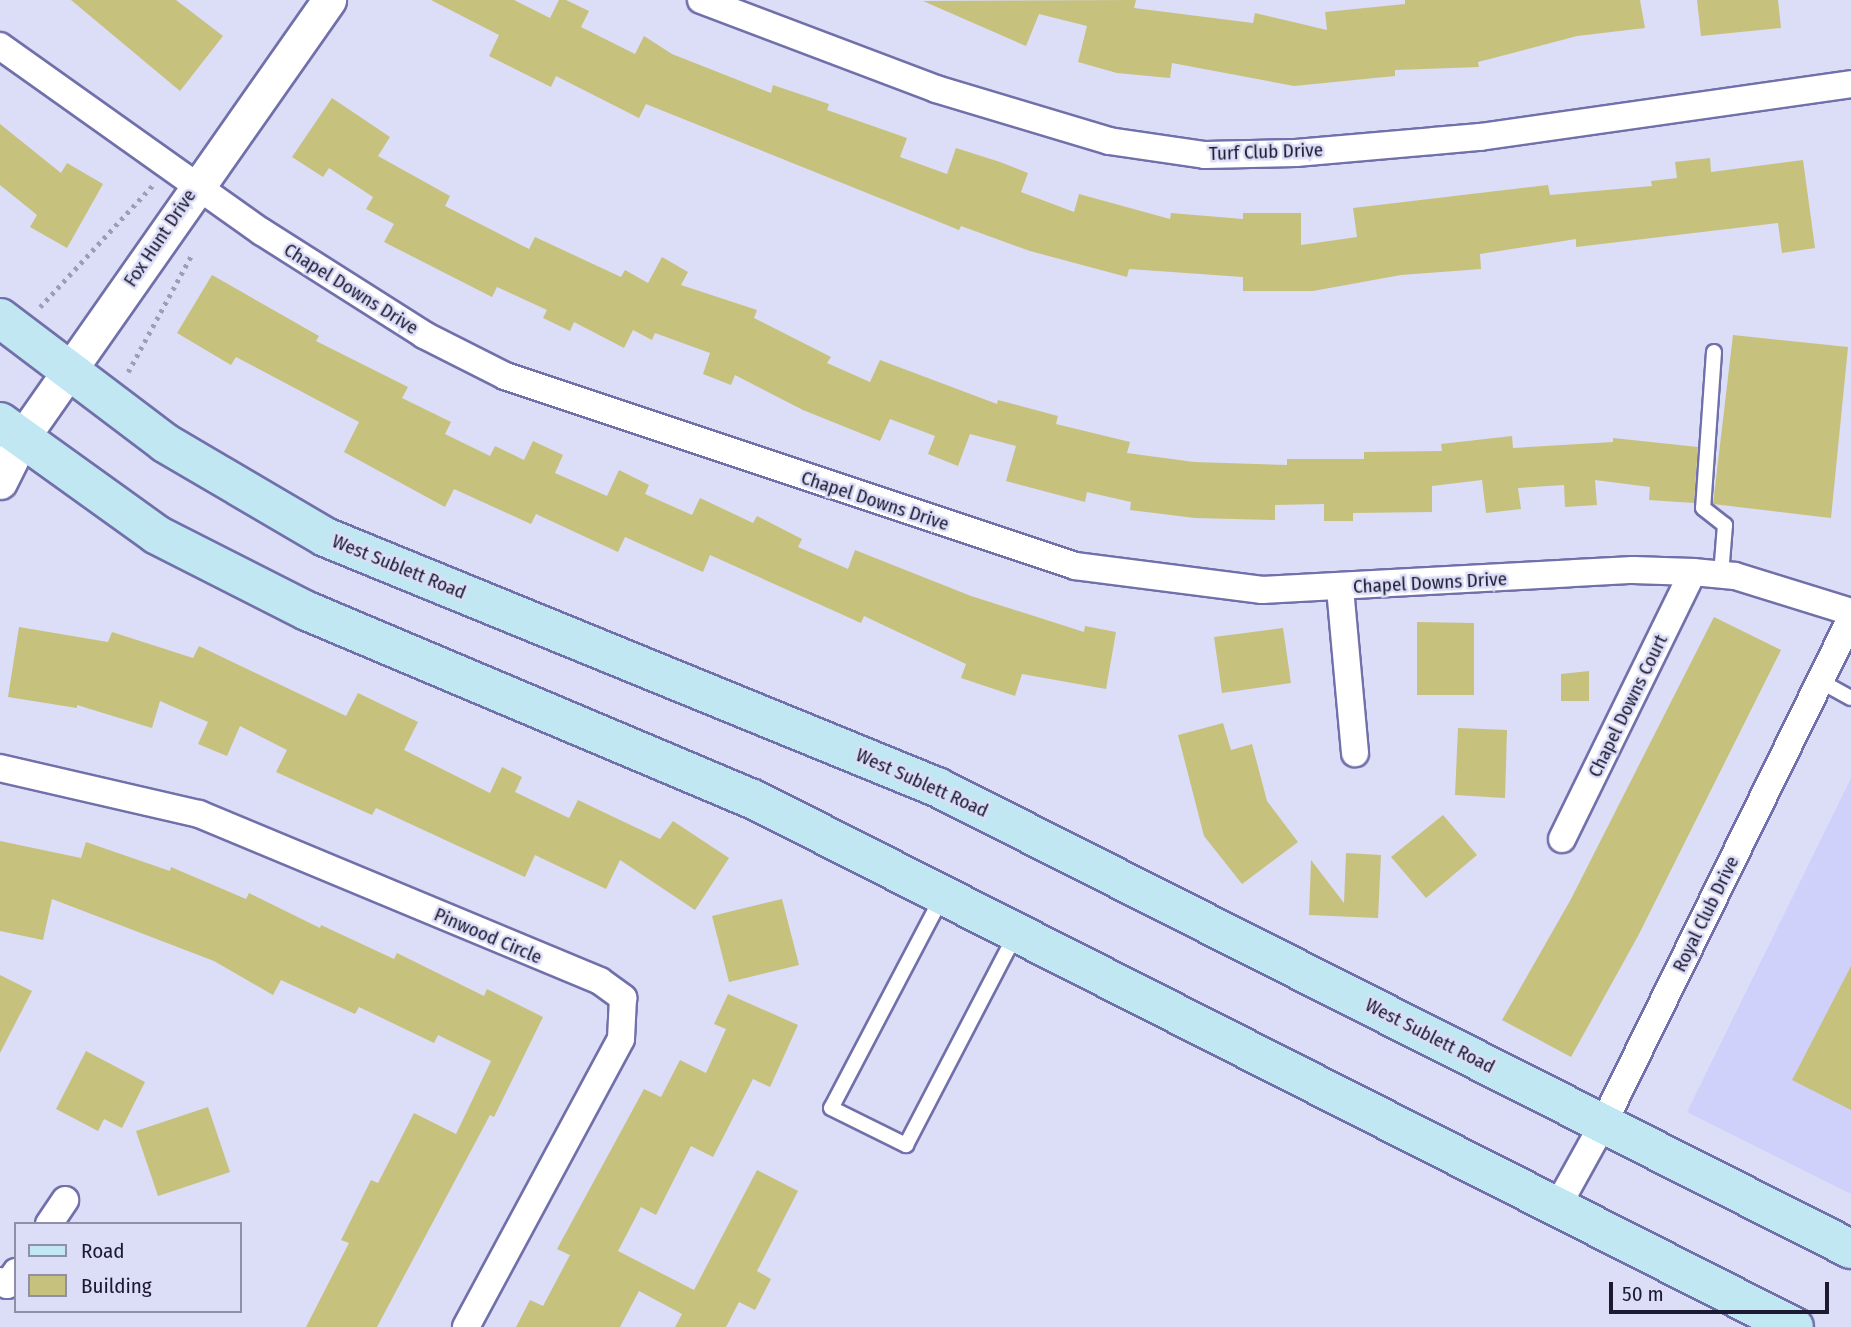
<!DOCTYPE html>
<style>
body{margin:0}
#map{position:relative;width:1851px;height:1327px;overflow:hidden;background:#dcddf7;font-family:"Fira Sans Condensed",sans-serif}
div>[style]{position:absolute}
.built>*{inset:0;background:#d0d1fb}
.building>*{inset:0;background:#c7c17e}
.path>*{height:4.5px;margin-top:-2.25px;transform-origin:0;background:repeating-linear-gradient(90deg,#9d9db6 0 3.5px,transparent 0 8.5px)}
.roads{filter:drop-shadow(2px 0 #7170aa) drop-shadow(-2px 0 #7170aa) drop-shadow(0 2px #7170aa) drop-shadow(0 -2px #7170aa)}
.service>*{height:14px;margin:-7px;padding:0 7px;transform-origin:7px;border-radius:7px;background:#fff}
.minor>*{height:26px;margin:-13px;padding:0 13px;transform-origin:13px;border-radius:13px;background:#fff}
.tertiary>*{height:33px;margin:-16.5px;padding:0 16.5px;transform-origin:16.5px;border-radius:16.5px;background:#fff}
.secondary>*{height:38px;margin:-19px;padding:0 19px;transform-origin:19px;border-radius:19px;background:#c1e7f3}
span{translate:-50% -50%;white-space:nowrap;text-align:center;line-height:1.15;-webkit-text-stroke:5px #dcddf7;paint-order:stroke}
.street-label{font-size:19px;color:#1b1a31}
.legend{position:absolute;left:14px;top:1222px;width:228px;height:91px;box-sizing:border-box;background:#dcddf7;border:2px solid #8f8fa8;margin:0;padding:9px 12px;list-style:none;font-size:21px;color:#1b1a31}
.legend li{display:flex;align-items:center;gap:14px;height:35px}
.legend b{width:35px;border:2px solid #8f8fa8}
.scale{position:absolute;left:1609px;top:1282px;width:220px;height:32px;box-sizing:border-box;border:4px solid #1b1a31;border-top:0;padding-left:9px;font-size:21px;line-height:24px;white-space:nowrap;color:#1b1a31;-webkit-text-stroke:5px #dcddf7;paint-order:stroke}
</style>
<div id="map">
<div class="built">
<i style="clip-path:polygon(1851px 778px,1851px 1194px,1687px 1112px)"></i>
</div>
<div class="building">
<i style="clip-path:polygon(71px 0,176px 0,223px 36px,180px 91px)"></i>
<i style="clip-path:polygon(431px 0,514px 0,550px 18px,559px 0,566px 0,589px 11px,581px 27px,635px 54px,644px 36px,672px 54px,771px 93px,773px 85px,829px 104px,827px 110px,907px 138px,900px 157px,947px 174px,956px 148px,1000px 162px,1028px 173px,1021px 192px,1074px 212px,1079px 194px,1170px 219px,1171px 213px,1243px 219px,1243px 213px,1301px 213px,1301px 245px,1357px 237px,1353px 208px,1548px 185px,1550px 195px,1652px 186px,1651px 181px,1677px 178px,1675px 162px,1710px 158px,1711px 172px,1803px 160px,1815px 248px,1782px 253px,1778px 223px,1576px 247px,1576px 239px,1480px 254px,1481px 269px,1401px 275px,1313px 291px,1243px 291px,1243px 277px,1129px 269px,1127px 277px,1030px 251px,961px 226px,959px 230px,646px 104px,639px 118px,556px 76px,551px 87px,489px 56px,499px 35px)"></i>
<i style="clip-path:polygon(1136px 0,1134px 8px,1253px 23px,1255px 13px,1327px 30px,1325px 12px,1405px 4px,1405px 0,1640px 0,1645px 28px,1577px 36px,1478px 62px,1479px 67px,1395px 70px,1395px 76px,1294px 86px,1172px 63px,1170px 78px,1117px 73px,1078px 62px,1087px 26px,1039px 14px,1026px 46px,923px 1px)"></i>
<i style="clip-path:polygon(1697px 0,1778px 0,1781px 28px,1701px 36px)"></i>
<i style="clip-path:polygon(332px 98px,390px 137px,378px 156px,450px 196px,445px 206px,529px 249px,535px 237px,621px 277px,625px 270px,648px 283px,662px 257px,688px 272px,681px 285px,757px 310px,754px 318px,831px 357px,827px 363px,870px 382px,880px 360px,997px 404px,998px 400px,1058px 416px,1056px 424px,1130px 442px,1127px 453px,1194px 462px,1287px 465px,1287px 459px,1364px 459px,1364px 452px,1442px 451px,1441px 444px,1512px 436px,1513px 448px,1613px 442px,1613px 438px,1698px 447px,1694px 503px,1649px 500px,1650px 487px,1595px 480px,1597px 505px,1565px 507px,1564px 485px,1518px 488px,1521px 509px,1486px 513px,1482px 480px,1432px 486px,1432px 512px,1353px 513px,1353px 521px,1324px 521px,1324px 504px,1275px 505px,1275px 520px,1195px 518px,1130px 510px,1131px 502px,1087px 492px,1085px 502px,1006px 481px,1016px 446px,970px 434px,958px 466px,928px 454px,935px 436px,890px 419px,880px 441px,803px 410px,735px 375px,731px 385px,703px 374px,710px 353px,655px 333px,652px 340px,633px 330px,624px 348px,574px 322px,570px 331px,543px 318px,547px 310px,497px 287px,492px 297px,384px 242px,394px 224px,366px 209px,373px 197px,329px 168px,323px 177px,292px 157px)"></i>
<i style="clip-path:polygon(0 124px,61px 173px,67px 163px,103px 184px,67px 248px,30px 227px,37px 215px,0 185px)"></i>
<i style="clip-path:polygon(212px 275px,319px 336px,316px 341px,408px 387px,402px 398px,451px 422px,445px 434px,490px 456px,495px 446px,524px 460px,533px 441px,563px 455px,555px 473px,607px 496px,619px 470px,649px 485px,645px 494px,692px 515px,700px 498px,753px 523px,757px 516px,802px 539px,798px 547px,848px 569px,855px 550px,971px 596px,1084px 632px,1085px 626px,1116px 632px,1106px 689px,1022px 674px,1015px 696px,961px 678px,966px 664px,864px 616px,861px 623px,710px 555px,703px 572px,625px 537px,618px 552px,536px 514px,531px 524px,454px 489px,445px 507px,344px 452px,359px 422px,236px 357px,231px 365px,177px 333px)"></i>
<i style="clip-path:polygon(1733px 335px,1848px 347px,1831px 518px,1713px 504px)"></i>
<i style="clip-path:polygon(1714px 617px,1781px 650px,1638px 936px,1571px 1057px,1502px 1020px,1571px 899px)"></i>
<i style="clip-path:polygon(1417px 622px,1474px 623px,1474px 695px,1417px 695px)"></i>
<i style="clip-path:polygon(19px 627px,108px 642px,112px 632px,193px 658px,199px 646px,346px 716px,358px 693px,418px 722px,404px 750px,490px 793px,502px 767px,522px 777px,515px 792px,569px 818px,578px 800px,660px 839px,673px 821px,729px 858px,695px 910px,620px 860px,606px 889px,535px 855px,525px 877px,376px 808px,372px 815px,276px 772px,287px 750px,240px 726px,227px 756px,198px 744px,208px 722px,160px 701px,152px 728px,77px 705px,77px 708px,8px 697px)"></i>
<i style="clip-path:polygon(1283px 628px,1291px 683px,1222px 693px,1214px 637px)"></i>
<i style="clip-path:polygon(1589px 671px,1589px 701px,1561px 701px,1561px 674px)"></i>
<i style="clip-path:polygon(1223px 723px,1231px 750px,1252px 744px,1267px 801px,1298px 842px,1242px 884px,1204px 836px,1178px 735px)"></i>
<i style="clip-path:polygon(1458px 728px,1507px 730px,1505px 798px,1455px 795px)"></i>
<i style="clip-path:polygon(1443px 815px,1477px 855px,1426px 898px,1391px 857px)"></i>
<i style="clip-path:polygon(0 841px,81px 858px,86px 842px,170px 871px,171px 867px,246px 899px,249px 893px,320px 928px,321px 925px,394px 959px,397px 953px,484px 996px,487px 989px,543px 1017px,494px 1117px,490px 1115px,377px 1327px,306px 1327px,349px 1243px,341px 1240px,371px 1180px,378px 1183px,414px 1113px,456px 1134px,491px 1061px,438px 1035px,434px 1043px,359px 1007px,355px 1014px,281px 980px,273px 995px,214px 961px,52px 899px,43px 940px,0 931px)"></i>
<i style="clip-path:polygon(1346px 853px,1381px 855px,1378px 918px,1309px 915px,1311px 860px,1344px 903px)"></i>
<i style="clip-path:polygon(782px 899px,799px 965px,729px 982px,712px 916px)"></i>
<i style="clip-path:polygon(1851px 966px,1851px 1110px,1792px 1080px)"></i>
<i style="clip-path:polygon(0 975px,32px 991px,0 1053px)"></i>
<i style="clip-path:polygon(728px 994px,798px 1025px,770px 1087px,753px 1079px,713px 1157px,691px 1146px,656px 1215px,641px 1207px,618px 1251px,694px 1290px,757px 1170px,798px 1191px,757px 1271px,771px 1279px,755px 1310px,739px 1302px,726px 1327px,675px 1327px,682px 1314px,639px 1291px,620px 1327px,516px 1327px,530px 1300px,543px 1306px,570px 1255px,557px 1249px,644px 1089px,661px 1097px,680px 1060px,706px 1073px,726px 1029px,714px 1024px)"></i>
<i style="clip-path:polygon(86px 1051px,145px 1082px,122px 1128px,104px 1119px,98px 1131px,56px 1109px)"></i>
<i style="clip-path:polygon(208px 1107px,230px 1172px,158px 1196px,136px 1131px)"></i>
</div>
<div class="path">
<i style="left:40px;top:307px;width:166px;rotate:-47.2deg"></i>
<i style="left:128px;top:372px;width:134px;rotate:-61.5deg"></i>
</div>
<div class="roads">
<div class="service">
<i style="left:1714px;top:352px;width:156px;rotate:94deg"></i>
<i style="left:1703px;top:508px;width:28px;rotate:38deg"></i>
<i style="left:1725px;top:525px;width:50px;rotate:94.6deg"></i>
<i style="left:1820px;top:681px;width:35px;rotate:29deg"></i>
<i style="left:942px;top:897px;width:238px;rotate:117.7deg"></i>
<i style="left:831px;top:1108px;width:84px;rotate:26.3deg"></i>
<i style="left:906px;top:1145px;width:238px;rotate:-62.5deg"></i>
</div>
<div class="minor">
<i style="left:701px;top:0;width:251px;rotate:20.7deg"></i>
<i style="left:936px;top:89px;width:181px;rotate:16.7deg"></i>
<i style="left:1109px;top:141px;width:97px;rotate:8.3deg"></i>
<i style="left:1205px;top:155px;width:91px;rotate:-1.3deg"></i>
<i style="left:1296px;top:153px;width:185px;rotate:-5deg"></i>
<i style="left:1480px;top:137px;width:375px;rotate:-8.1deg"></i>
<i style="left:0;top:46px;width:321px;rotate:35.4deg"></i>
<i style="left:262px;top:232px;width:192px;rotate:32.4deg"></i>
<i style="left:424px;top:335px;width:91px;rotate:26.8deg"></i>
<i style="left:505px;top:376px;width:601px;rotate:18.43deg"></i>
<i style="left:1075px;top:566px;width:189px;rotate:7.3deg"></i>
<i style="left:1262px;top:590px;width:372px;rotate:-3.1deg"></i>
<i style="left:1633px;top:570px;width:60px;rotate:1.9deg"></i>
<i style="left:1693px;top:572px;width:42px;rotate:5.4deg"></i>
<i style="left:1735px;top:576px;width:121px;rotate:17.2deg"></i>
<i style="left:1340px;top:588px;width:166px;rotate:84.8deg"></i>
<i style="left:0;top:768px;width:204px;rotate:13deg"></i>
<i style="left:199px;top:814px;width:434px;rotate:22.6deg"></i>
<i style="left:600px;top:981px;width:29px;rotate:36deg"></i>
<i style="left:623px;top:998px;width:41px;rotate:92.8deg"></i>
<i style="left:621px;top:1039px;width:327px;rotate:118.3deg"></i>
<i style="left:1562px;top:839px;width:297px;rotate:-63.9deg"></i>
<i style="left:1557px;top:1207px;width:95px;rotate:-61deg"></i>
<i style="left:1603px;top:1124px;width:564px;rotate:-63.89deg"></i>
<i style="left:49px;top:1224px;width:29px;rotate:-56deg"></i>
<i style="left:0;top:1281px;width:8px;rotate:30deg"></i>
<i style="left:7px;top:1285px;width:16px;rotate:-55deg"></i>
</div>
<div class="tertiary">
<i style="left:0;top:482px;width:49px;rotate:-63.4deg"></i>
<i style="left:22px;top:438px;width:535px;rotate:-54.97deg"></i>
</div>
<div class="secondary">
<i style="left:0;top:318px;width:207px;rotate:37.1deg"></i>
<i style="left:165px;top:443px;width:186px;rotate:30.4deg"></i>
<i style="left:325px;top:537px;width:663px;rotate:22.23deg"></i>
<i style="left:939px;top:788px;width:1022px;rotate:26.82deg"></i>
<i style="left:0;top:422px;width:193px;rotate:35.7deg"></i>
<i style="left:157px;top:535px;width:168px;rotate:26.9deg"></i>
<i style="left:307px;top:611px;width:484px;rotate:22.9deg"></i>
<i style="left:753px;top:799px;width:1167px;rotate:26.89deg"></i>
</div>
</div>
<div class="street-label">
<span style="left:1266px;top:152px;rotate:-2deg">Turf Club Drive</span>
<span style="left:160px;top:238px;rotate:-56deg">Fox Hunt Drive</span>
<span style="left:351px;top:289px;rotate:32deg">Chapel Downs Drive</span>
<span style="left:875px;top:501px;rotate:18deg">Chapel Downs Drive</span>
<span style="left:399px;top:567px;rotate:22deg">West Sublett Road</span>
<span style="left:1430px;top:583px;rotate:-3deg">Chapel Downs Drive</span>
<span style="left:1628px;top:706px;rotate:-64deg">Chapel Downs Court</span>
<span style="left:922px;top:783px;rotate:24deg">West Sublett Road</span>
<span style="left:1706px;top:914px;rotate:-64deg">Royal Club Drive</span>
<span style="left:488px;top:936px;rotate:23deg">Pinwood Circle</span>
<span style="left:1430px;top:1036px;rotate:27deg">West Sublett Road</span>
</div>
<ul class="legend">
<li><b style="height:9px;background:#c1e7f3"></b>Road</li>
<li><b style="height:19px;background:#c7c17e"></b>Building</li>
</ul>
<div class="scale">50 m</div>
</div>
